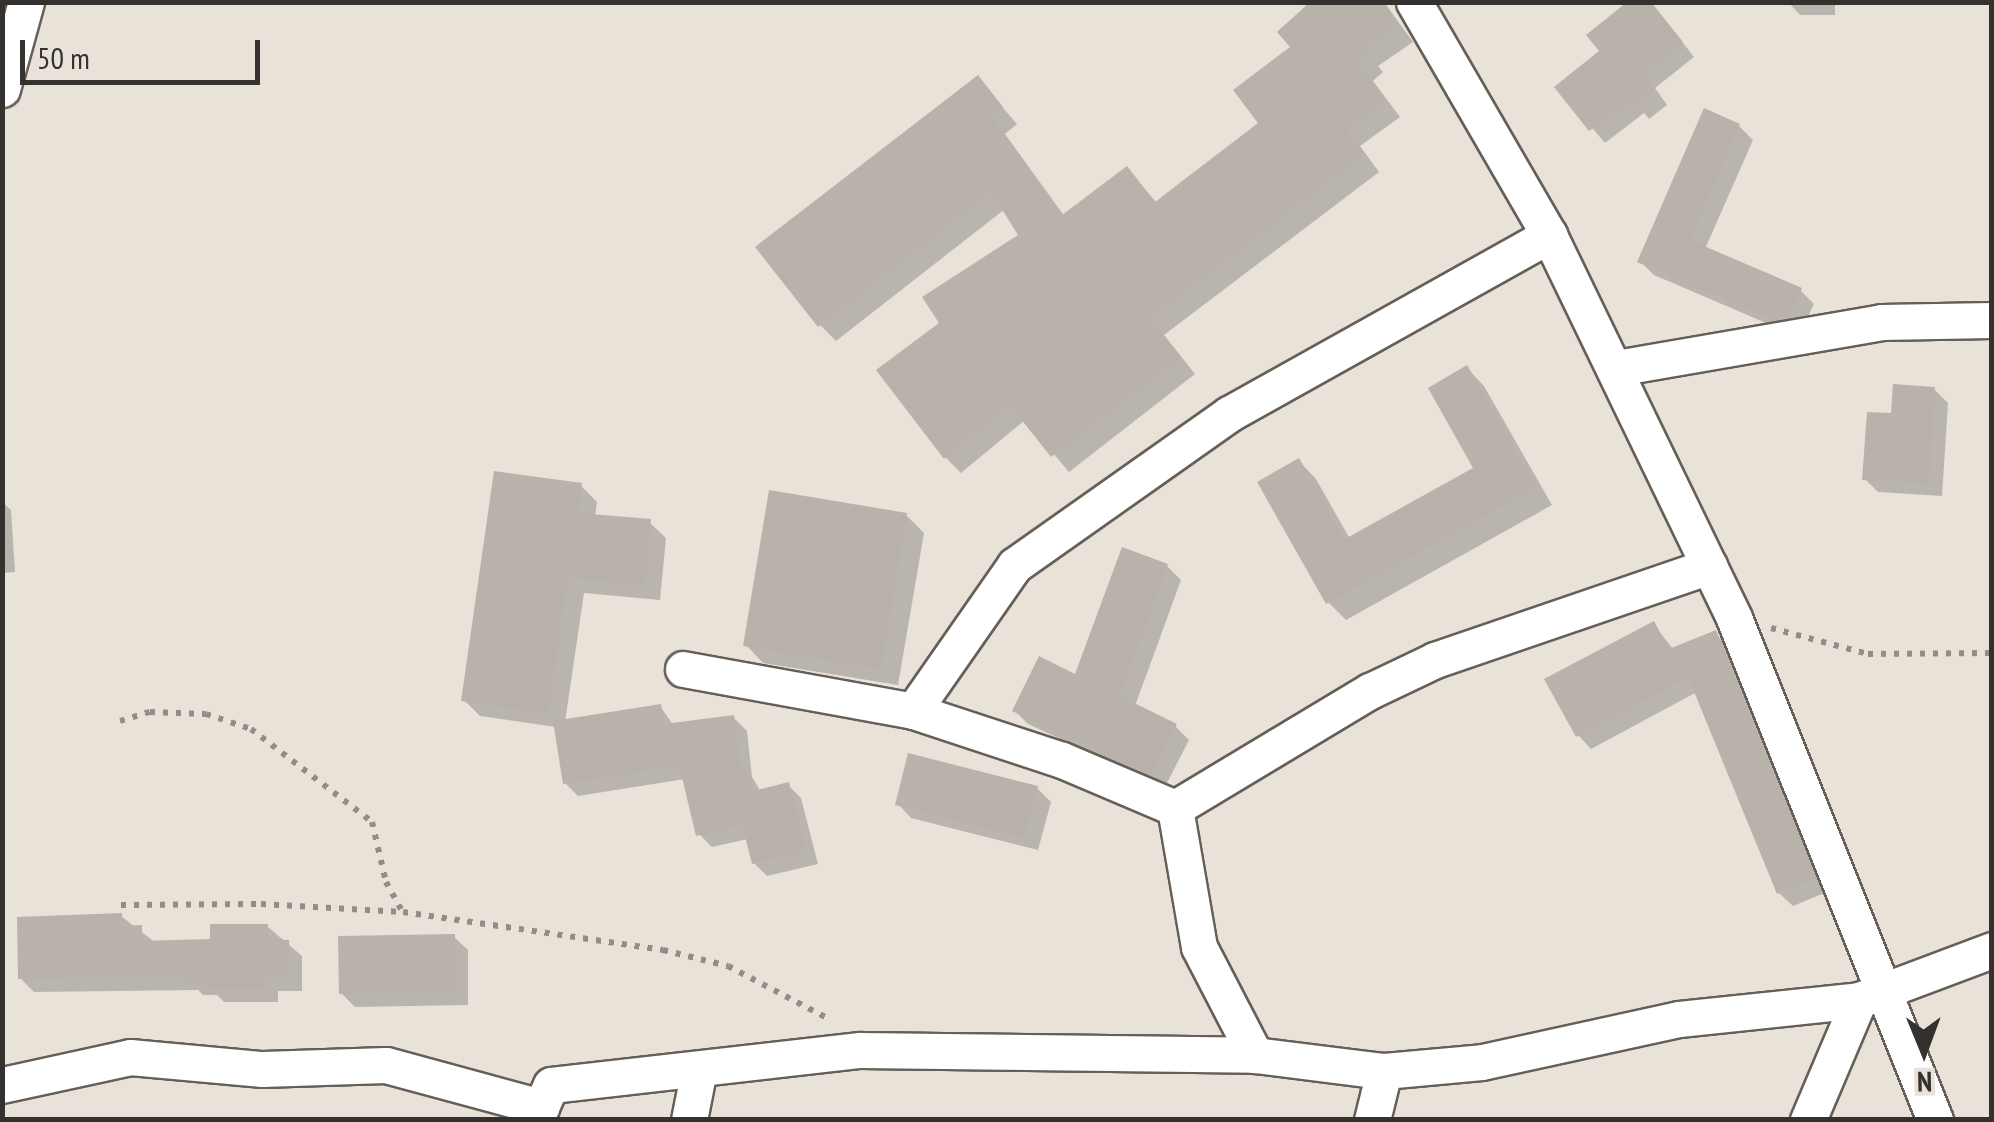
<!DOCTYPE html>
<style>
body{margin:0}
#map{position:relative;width:1994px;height:1122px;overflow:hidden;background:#e8e2d9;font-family:"PT Sans Narrow",sans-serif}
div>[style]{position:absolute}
.shadow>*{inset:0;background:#0003}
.building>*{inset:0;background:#b8b2aa}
.path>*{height:6px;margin-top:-3px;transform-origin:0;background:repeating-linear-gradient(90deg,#918d87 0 5px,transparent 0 13px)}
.roads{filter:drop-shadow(2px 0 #655f58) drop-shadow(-2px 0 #655f58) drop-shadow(0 2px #655f58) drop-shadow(0 -2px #655f58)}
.minor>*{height:35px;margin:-17.5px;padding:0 17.5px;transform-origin:17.5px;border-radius:17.5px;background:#fff}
span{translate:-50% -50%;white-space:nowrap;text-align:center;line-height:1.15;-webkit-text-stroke:8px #e8e2d9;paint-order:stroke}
.frame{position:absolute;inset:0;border:5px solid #34312e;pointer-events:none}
.north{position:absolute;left:1874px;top:1002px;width:100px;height:100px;-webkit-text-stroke:8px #e8e2d9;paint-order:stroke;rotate:179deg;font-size:28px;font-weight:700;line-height:40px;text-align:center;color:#34312e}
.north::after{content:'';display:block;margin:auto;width:35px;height:45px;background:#34312e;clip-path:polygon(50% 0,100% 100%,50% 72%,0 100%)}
.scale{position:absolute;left:20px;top:40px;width:240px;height:45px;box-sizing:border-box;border:5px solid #34312e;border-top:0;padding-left:12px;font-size:30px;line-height:35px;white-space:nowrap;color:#34312e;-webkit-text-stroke:8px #e8e2d9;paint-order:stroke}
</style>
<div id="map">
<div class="shadow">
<i style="clip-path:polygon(1345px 2px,1384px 2px,1413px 42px,1378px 66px,1383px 72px,1373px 81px,1400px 117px,1360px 146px,1379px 172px,1164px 335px,1195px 374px,1069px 472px,1025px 420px,961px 473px,945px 457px,943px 324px,1021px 235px,1005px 209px,836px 341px,820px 325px,977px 78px,1017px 124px,1005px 134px,1065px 217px,1127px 169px,1157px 203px,1262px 123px)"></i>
<i style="clip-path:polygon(1788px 2px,1835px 2px,1835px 15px,1800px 15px)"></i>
<i style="clip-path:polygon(1655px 7px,1694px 57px,1655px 88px,1667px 105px,1649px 119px,1644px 113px,1605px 143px,1557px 87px)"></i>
<i style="clip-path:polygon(1739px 126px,1753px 140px,1705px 249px,1800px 290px,1814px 304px,1802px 329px,1787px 332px,1654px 275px,1640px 261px)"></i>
<i style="clip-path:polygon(1467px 368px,1484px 386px,1552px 505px,1346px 620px,1328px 602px,1299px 461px,1316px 479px,1350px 539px,1476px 469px)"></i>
<i style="clip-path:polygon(1934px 389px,1948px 403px,1942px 496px,1878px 492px,1865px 479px,1893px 416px)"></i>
<i style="clip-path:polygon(581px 486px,597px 502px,595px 517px,649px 522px,666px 538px,660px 600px,584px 593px,565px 722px,660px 706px,674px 726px,734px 718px,747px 731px,752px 777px,761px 792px,788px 785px,801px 798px,818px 864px,767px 876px,754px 863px,748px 839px,712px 847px,699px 834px,685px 779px,578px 796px,565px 783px,556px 727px,480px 716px,464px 700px)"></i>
<i style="clip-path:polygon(2px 502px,11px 510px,15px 572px,2px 573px)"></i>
<i style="clip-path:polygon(906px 515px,924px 533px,898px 685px,763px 663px,746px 645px)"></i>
<i style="clip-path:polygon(1167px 566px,1181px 580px,1135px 706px,1175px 726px,1189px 740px,1165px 787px,1028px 724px,1015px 711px,1077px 678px)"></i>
<i style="clip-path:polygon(1653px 624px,1674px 650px,1715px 633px,1729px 647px,1827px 892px,1793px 906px,1779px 893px,1697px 692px,1591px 749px,1578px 735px)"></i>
<i style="clip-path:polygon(1037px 788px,1051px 802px,1038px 850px,911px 818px,898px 804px)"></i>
<i style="clip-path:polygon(121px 916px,156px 943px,213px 942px,267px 926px,302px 956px,302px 991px,278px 991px,278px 1002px,224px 1002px,217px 995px,203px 995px,198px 990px,34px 992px,20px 978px)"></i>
<i style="clip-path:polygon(454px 937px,468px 950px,468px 1005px,355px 1007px,341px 993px)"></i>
</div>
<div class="building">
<i style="clip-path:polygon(1310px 2px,1382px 2px,1398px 24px,1364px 49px,1369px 55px,1358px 64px,1386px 100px,1345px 129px,1365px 154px,1150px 318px,1181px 357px,1051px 457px,1009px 404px,944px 459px,876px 370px,939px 323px,922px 297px,1018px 235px,991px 192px,818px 327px,755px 247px,978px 75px,1003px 107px,991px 116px,1062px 215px,1127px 166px,1155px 202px,1258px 123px,1233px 90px,1290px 47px,1277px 32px)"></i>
<i style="clip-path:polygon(1627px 2px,1651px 2px,1683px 42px,1643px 74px,1656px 90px,1634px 107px,1629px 101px,1589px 131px,1554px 87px,1599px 51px,1586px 35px)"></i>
<i style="clip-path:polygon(1704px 108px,1740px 124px,1690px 240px,1802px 288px,1789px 316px,1772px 319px,1637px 262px)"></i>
<i style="clip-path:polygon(1467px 365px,1536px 487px,1326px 604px,1257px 482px,1299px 458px,1345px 539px,1473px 468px,1428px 388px)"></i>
<i style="clip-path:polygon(1893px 384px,1935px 387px,1929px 484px,1862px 480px,1867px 412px,1891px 413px)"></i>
<i style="clip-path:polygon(494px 471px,582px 483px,578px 513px,651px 519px,645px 585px,568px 578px,548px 714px,461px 701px)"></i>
<i style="clip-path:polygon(769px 490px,907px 513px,881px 669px,743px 646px)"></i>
<i style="clip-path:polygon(1122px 547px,1168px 564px,1120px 696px,1177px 724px,1151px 775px,1012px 711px,1039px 656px,1075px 674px)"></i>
<i style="clip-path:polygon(1654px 621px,1669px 649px,1716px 630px,1815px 878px,1777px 894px,1688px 677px,1576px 737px,1544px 679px)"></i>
<i style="clip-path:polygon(661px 704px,664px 724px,734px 715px,741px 769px,747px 768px,753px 791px,789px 782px,806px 851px,752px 864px,742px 825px,696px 836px,679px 765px,563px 784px,553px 721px)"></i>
<i style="clip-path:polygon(908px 753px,1038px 786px,1025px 838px,895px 805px)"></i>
<i style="clip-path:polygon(122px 913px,123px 926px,142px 925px,142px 941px,210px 939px,210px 924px,268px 924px,267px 939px,289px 940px,289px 978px,265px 978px,265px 989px,208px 989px,208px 982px,187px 982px,187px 977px,18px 979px,17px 917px)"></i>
<i style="clip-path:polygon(455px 934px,456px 992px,339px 994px,338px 936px)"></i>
</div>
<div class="path">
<i style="left:1771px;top:628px;width:100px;rotate:15deg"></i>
<i style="left:1868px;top:654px;width:124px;rotate:-0.5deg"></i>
<i style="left:120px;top:721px;width:31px;rotate:-17deg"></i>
<i style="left:150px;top:712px;width:56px;rotate:2deg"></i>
<i style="left:206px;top:714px;width:47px;rotate:18.4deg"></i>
<i style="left:251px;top:729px;width:153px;rotate:37.5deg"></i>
<i style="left:372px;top:822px;width:62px;rotate:76.9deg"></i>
<i style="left:386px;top:882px;width:33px;rotate:61deg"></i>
<i style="left:121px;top:905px;width:140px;rotate:-0.4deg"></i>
<i style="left:261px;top:904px;width:142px;rotate:3.2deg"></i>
<i style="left:403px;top:912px;width:263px;rotate:8.3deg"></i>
<i style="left:663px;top:950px;width:67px;rotate:13.8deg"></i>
<i style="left:728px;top:966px;width:116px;rotate:27.7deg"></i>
</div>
<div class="roads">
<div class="minor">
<i style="left:1414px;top:2px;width:269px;rotate:59.9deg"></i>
<i style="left:1549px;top:235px;width:425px;rotate:64.2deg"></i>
<i style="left:1734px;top:618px;width:541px;rotate:68.18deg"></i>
<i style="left:2px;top:89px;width:90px;rotate:-74.6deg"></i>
<i style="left:1616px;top:368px;width:269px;rotate:-9.8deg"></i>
<i style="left:1881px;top:322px;width:111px;rotate:-1deg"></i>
<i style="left:683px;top:669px;width:234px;rotate:10.3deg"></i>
<i style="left:913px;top:711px;width:157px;rotate:18.2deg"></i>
<i style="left:1062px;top:760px;width:123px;rotate:23deg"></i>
<i style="left:1175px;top:808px;width:141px;rotate:80.2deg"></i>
<i style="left:1199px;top:947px;width:122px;rotate:62.6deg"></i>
<i style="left:913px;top:711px;width:178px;rotate:-55.1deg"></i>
<i style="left:1015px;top:565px;width:262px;rotate:-35.2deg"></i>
<i style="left:1229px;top:414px;width:367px;rotate:-29.2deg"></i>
<i style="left:1175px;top:808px;width:227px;rotate:-31deg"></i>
<i style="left:1370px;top:691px;width:72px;rotate:-25.5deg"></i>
<i style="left:1435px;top:660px;width:290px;rotate:-18.9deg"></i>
<i style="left:2px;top:1085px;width:131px;rotate:-12.3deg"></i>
<i style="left:130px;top:1057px;width:133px;rotate:5.2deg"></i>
<i style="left:262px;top:1069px;width:124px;rotate:-1.8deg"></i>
<i style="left:386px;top:1065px;width:161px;rotate:15.2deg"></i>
<i style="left:541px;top:1107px;width:24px;rotate:-66deg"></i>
<i style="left:551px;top:1085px;width:311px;rotate:-6.5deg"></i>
<i style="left:860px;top:1050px;width:395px;rotate:0.7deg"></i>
<i style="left:1255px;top:1055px;width:130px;rotate:7.1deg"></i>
<i style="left:1384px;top:1071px;width:98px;rotate:-5.2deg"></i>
<i style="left:1482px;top:1062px;width:202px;rotate:-12.3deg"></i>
<i style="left:1679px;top:1019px;width:181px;rotate:-6deg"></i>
<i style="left:1859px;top:1000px;width:142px;rotate:-20.6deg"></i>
<i style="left:689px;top:1120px;width:52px;rotate:-78.9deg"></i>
<i style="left:1372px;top:1120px;width:50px;rotate:-76.2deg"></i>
<i style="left:1808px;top:1120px;width:130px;rotate:-67deg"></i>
</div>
</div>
<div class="frame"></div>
<div class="north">N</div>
<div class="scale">50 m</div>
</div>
